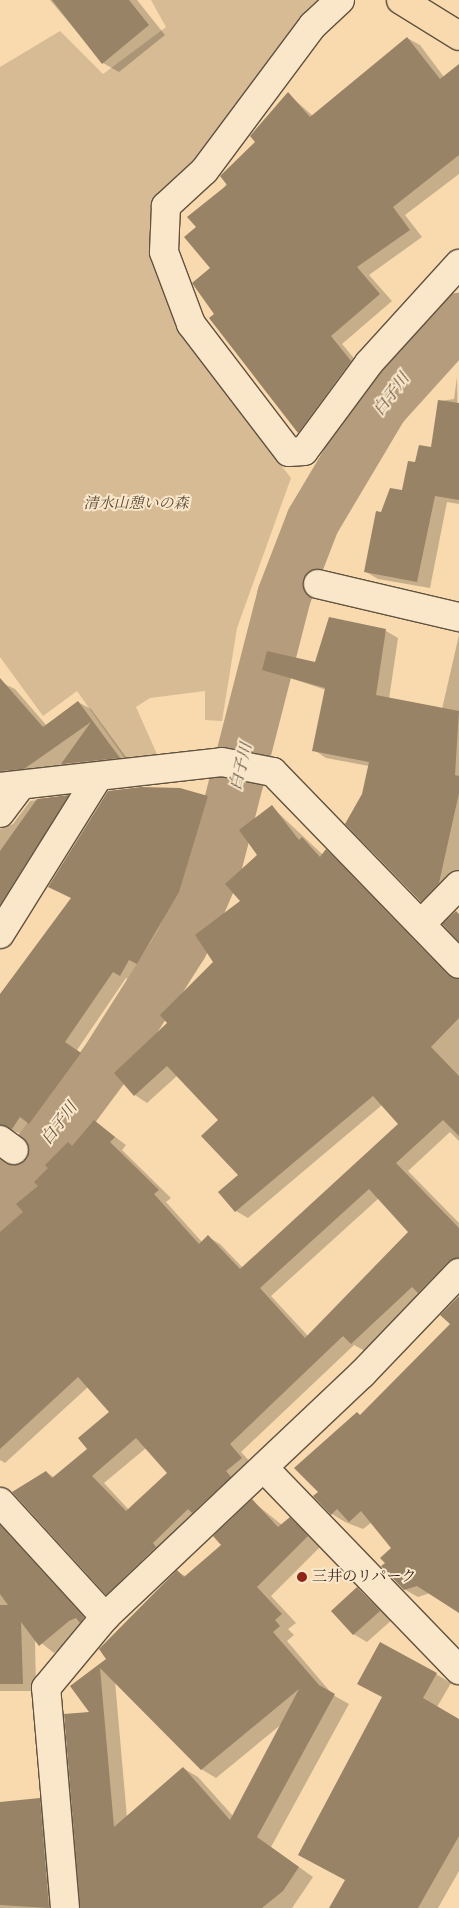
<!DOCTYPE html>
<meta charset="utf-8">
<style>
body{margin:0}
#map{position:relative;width:459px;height:1908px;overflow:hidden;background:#f8daae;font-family:"IM FELL English","Noto Serif JP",serif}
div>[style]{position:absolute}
.green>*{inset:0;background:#d6bb95}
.shadow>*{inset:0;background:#0003}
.river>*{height:54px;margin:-27px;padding:0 27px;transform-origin:27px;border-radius:27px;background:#b49c7c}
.building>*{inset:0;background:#988367}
.roads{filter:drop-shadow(1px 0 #615240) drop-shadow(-1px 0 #615240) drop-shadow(0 1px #615240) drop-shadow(0 -1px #615240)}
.minor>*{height:28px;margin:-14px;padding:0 14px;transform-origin:14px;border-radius:14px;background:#fae7ca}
.major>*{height:28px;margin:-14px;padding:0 14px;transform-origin:14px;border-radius:14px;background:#f8daae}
.dots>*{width:14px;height:14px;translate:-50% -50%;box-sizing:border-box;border:2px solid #fae7ca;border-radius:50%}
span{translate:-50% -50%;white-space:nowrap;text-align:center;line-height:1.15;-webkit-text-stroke:4px #fae7ca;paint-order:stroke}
.park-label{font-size:15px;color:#594a3a;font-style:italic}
.poi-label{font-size:15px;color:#2f241b}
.left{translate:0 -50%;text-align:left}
.water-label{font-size:16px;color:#5e4e3d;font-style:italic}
</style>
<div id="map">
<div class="green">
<i style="clip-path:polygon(151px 0,324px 0,195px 167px,152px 260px,182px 337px,291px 478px,237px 628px,222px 721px,205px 720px,205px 691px,150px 698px,136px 707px,160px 761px,130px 766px,77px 691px,43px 716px,0 657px,0 67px,60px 31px,103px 74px,166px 27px)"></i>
</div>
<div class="shadow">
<i style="clip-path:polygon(50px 0,137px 0,165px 35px,119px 72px,103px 63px)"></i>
<i style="clip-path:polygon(407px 38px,420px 45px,444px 77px,459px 66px,459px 174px,405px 215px,422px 237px,369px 275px,392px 301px,342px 344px,363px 369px,311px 439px,299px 432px,210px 318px,216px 314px,211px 268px,197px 227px,288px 94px,313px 116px)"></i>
<i style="clip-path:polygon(457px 377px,459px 504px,447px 502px,430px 588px,378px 579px,366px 572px,382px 514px,403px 492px,416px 464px,432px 448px,440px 401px,454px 399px)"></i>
<i style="clip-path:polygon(386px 631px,398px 638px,389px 699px,442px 709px,459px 635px,459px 885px,434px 908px,421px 901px,364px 795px,369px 766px,326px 758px,314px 750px,326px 690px,263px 669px,316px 663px)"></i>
<i style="clip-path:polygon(0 682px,15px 689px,47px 726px,78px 702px,91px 709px,131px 764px,0 786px)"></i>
<i style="clip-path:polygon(180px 790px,220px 805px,216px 829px,183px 915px,149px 970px,142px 966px,132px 981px,126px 978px,77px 1050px,93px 1061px,42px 1130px,32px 1124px,24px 1135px,14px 1131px,0 1137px,0 997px)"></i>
<i style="clip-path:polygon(68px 796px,80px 803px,0 931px,0 829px,13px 824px,30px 801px)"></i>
<i style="clip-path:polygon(evenodd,272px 807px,323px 855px,326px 850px,338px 858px,459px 979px,459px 1141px,450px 1132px,408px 1171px,459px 1223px,459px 1260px,365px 1351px,354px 1345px,241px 1452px,254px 1466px,119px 1601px,107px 1594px,46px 1472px,55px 1478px,89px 1449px,111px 1412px,88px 1387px,5px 1463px,0 1460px,0 1234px,25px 1212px,39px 1186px,94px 1121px,126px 1145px,122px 1150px,171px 1198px,166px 1202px,202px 1242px,208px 1237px,220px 1244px,243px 1268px,399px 1124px,382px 1105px,248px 1218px,236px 1211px,239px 1176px,219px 1120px,178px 1075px,147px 1103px,135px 1095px,169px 1023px,215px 962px,242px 902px,272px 807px,379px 1198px,410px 1233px,309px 1337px,271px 1296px,379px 1198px,272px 807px,146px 1448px,168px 1473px,129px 1510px,104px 1483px,146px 1448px)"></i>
<i style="clip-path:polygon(0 1157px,5px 1162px,0 1171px)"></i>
<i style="clip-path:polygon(459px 1297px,459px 1612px,430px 1593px,418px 1597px,404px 1589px,386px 1563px,393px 1548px,372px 1522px,363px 1529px,345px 1522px,332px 1514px,320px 1492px,370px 1407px,452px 1324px)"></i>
<i style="clip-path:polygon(evenodd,252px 1501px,282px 1525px,290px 1519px,305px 1527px,322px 1545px,271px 1596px,296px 1623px,288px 1629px,294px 1635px,287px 1641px,333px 1695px,349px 1704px,271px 1847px,313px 1877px,292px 1908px,83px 1908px,92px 1713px,72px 1687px,108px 1659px,178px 1572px,187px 1577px,223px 1545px,252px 1501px,115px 1681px,201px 1769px,216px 1778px,283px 1723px,233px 1816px,198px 1777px,183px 1768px,127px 1818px,115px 1681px)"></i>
<i style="clip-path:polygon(0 1520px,97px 1626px,83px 1628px,54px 1653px,35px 1638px,36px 1691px,0 1691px)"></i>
<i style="clip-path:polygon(357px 1589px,393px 1619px,367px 1642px,353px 1634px)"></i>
<i style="clip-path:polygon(436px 1674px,451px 1683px,437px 1707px,459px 1720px,459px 1871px,438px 1908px,331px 1908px,346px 1880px,314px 1863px)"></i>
<i style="clip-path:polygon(40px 1799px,49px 1805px,58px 1908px,0 1908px,0 1804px)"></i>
</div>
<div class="river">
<i style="left:0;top:1205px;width:177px;rotate:-53.3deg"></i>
<i style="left:106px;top:1063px;width:140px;rotate:-57.6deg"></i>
<i style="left:181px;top:945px;width:83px;rotate:-66.5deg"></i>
<i style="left:214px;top:869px;width:282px;rotate:-75.6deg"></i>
<i style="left:284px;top:596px;width:80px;rotate:-68.9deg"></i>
<i style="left:313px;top:521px;width:135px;rotate:-59.3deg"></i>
<i style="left:382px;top:405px;width:115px;rotate:-47.8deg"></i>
</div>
<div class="building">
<i style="clip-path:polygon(52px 0,129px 0,149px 25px,102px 64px)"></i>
<i style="clip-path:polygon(407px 37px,440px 79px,459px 64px,459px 155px,393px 207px,410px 230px,357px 267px,380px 294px,331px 336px,351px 361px,298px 433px,209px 318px,214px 314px,192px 283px,210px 268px,184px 237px,196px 227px,187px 217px,227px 185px,220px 176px,255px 142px,250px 136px,288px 92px,310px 117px)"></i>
<i style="clip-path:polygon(438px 400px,459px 403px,459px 500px,435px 496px,417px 582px,364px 572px,376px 511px,381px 512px,390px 488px,402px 490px,408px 461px,415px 462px,419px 445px,431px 447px)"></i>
<i style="clip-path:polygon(329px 617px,386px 629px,376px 695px,459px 711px,455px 775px,459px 776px,459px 793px,439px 883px,421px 902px,345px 824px,362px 794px,369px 762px,312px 751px,325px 688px,262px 670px,267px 651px,315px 662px)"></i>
<i style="clip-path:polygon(0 678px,43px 727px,78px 701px,120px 758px,61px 764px,91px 722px,24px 769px,0 771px)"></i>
<i style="clip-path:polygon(141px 787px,180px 788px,208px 796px,179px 892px,137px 964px,129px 960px,120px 976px,113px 972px,65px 1042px,81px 1053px,29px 1124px,20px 1117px,12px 1129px,0 1125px,0 994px,71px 898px,48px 887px,108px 791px)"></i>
<i style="clip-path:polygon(69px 795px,0 905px,0 851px,37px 799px)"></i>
<i style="clip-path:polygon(evenodd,272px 805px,299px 840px,302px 837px,320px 857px,326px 849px,448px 975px,459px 979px,459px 1018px,431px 1047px,459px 1076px,459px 1136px,443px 1120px,396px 1163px,459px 1228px,459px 1258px,448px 1262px,418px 1293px,412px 1287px,351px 1344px,343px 1336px,230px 1444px,242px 1458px,226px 1471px,231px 1477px,192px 1513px,188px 1509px,153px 1543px,156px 1547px,106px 1595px,12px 1492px,46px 1471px,52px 1478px,87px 1449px,78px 1438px,109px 1412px,78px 1377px,0 1449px,0 1232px,23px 1212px,16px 1204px,38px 1186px,34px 1182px,48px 1168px,45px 1165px,68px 1142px,72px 1146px,94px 1120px,115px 1137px,110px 1142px,159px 1190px,154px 1194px,199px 1244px,208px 1235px,240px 1269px,398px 1124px,373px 1096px,235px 1212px,218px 1192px,238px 1175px,201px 1136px,218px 1120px,167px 1066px,134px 1096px,114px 1073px,167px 1023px,160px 1015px,213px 962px,195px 935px,240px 901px,225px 884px,257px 855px,239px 830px,272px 805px,369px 1189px,408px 1232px,305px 1338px,260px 1288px,369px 1189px,272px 805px,136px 1438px,167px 1473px,126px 1511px,92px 1476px,136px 1438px)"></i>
<i style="clip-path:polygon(456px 911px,459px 914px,459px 942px,442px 924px)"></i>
<i style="clip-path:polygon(459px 1296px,459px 1613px,417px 1586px,404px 1590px,381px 1566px,385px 1563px,380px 1558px,391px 1548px,361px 1511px,349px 1522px,337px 1509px,331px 1515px,313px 1496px,318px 1492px,294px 1468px,357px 1412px,360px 1415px,450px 1324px,440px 1315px)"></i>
<i style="clip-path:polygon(evenodd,252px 1499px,278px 1527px,290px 1517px,308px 1536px,257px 1587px,282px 1614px,275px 1620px,280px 1626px,273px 1632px,319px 1685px,335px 1694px,257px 1837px,299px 1867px,283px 1891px,262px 1908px,80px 1908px,64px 1714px,89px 1712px,70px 1686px,106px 1659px,99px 1649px,177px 1570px,184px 1577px,221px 1545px,213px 1536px,252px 1499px,100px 1668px,201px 1770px,299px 1689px,230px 1820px,183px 1767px,114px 1827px,100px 1668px)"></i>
<i style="clip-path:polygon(0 1525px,84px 1617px,80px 1623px,76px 1618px,69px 1621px,39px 1646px,21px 1622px,23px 1684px,0 1684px,0 1605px,8px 1605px,0 1594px)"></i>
<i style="clip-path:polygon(357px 1587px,380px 1611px,353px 1635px,331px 1611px)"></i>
<i style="clip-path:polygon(380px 1642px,437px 1673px,423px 1698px,459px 1719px,459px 1836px,418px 1908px,329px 1908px,345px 1880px,298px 1855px,382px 1697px,357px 1684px)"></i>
<i style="clip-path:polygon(40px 1798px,49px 1908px,0 1905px,0 1802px)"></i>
</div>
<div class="roads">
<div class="minor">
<i style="left:340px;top:0;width:37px;rotate:137deg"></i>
<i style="left:313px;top:25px;width:182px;rotate:126.7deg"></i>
<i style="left:204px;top:171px;width:52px;rotate:137.4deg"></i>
<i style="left:166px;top:206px;width:46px;rotate:92.5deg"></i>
<i style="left:164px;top:252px;width:77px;rotate:69.4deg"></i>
<i style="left:191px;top:324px;width:161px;rotate:52.6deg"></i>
<i style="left:289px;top:452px;width:15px;rotate:-4deg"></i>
<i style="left:304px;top:451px;width:109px;rotate:-53.5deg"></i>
<i style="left:369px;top:363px;width:134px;rotate:-47.7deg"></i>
<i style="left:318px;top:584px;width:145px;rotate:13.2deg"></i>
<i style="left:0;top:787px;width:223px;rotate:-6.4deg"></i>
<i style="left:222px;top:762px;width:52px;rotate:11.1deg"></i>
<i style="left:273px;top:772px;width:267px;rotate:45.9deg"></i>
<i style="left:0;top:813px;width:35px;rotate:-53deg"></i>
<i style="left:421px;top:924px;width:54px;rotate:-45.7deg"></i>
<i style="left:0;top:934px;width:183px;rotate:-58deg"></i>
<i style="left:0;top:1140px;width:17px;rotate:36deg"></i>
<i style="left:264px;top:1468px;width:281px;rotate:46deg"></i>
<i style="left:0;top:1502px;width:156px;rotate:47.6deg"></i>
<i style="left:65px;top:1908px;width:221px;rotate:-94.9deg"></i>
<i style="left:46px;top:1688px;width:92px;rotate:-50.3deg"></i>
<i style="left:105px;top:1617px;width:354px;rotate:-43.4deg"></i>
<i style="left:362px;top:1374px;width:140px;rotate:-46.2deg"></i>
</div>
<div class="major">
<i style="left:401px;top:0;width:68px;rotate:31.8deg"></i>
</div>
</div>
<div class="dots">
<i style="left:302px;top:1577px;background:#8f2418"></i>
</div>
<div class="park-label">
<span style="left:136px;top:504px">清水山憩いの森</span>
</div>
<div class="poi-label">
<span class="left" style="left:312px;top:1577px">三井のリパーク</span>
</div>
<div class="water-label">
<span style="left:392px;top:395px;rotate:-53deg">白子川</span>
<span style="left:242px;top:767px;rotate:-76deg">白子川</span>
<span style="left:60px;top:1124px;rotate:-53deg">白子川</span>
</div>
</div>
